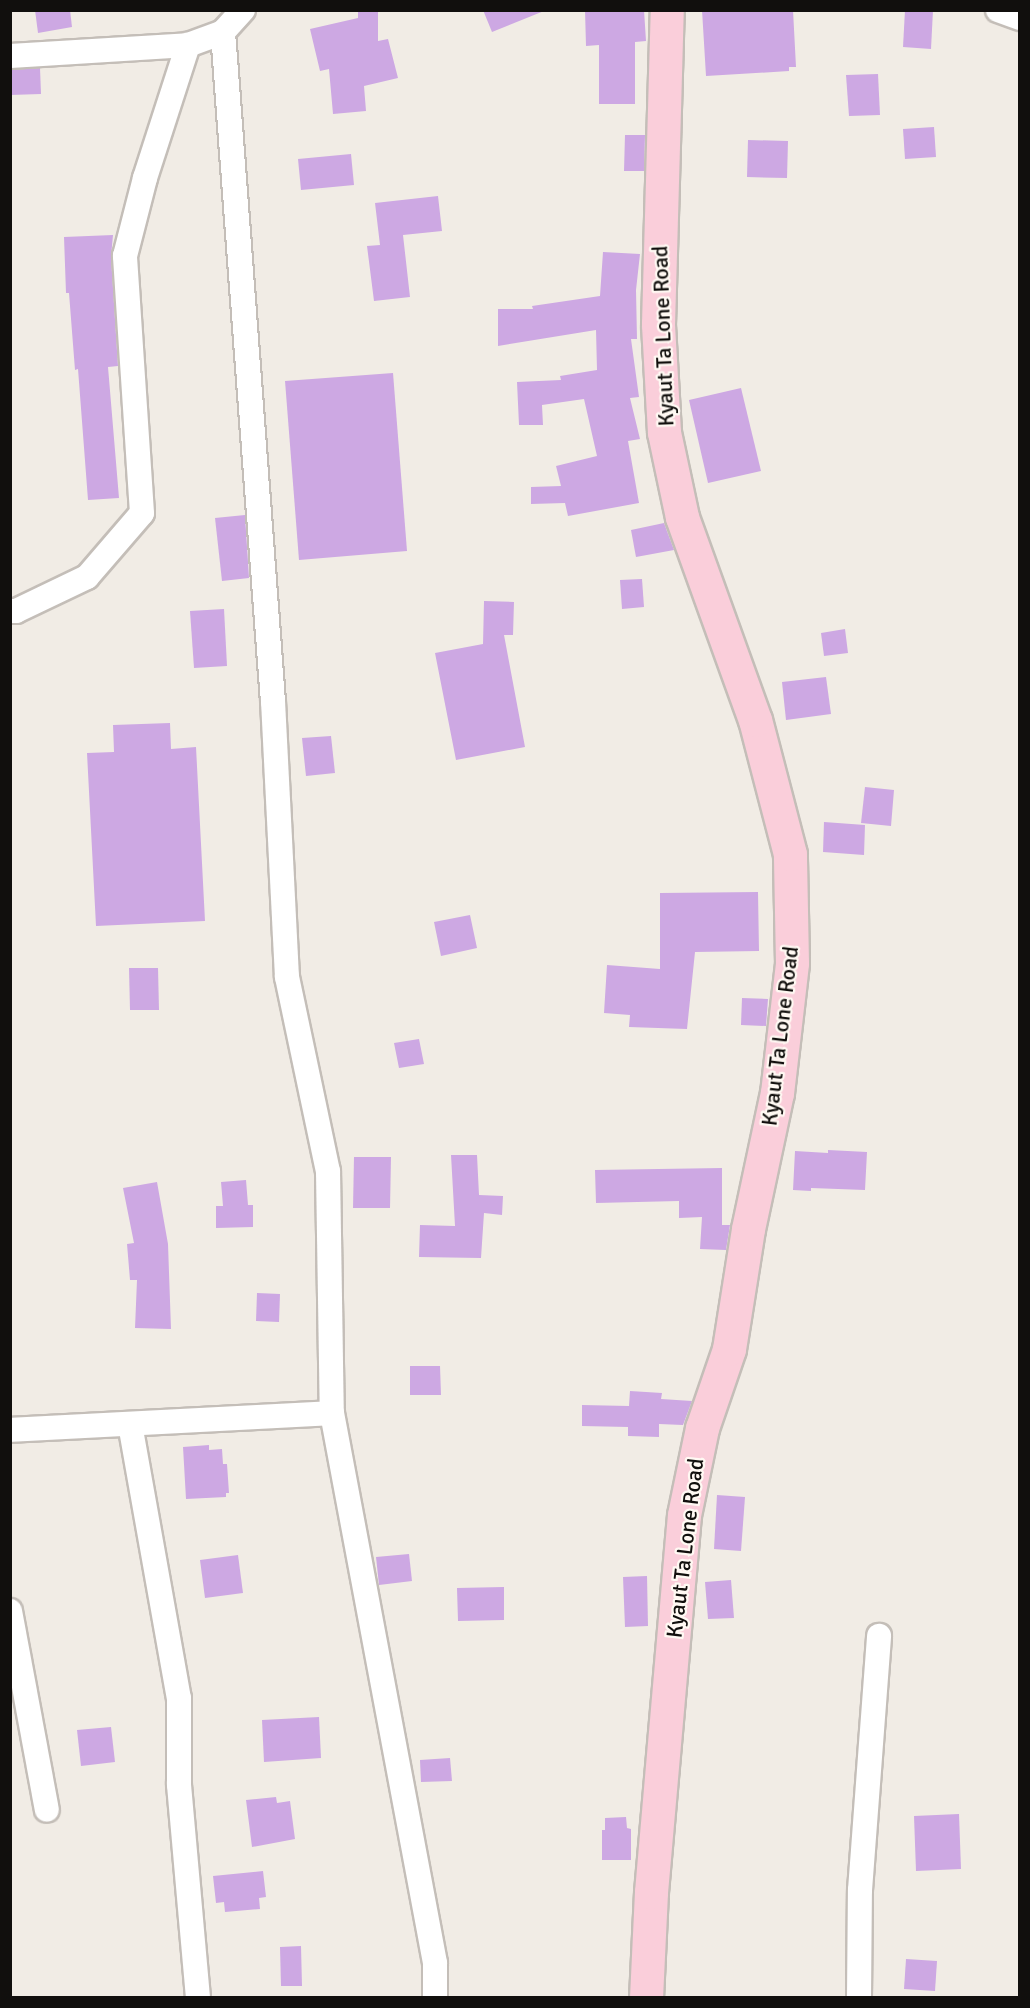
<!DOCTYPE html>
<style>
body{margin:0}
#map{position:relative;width:1030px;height:2008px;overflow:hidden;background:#f1ece5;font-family:Signika,sans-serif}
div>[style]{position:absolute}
.building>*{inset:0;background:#cda8e3}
.roads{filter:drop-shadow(2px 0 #c4beb8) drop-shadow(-2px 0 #c4beb8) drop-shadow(0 2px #c4beb8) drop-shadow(0 -2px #c4beb8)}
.street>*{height:24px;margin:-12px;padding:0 12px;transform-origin:12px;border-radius:12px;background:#fff}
.secondary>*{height:33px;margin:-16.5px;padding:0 16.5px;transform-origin:16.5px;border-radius:16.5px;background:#faceda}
span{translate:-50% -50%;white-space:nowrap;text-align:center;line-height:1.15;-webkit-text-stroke:4.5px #fff9f3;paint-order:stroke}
.street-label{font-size:22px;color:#110f0d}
.frame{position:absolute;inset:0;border:12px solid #110f0d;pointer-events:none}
</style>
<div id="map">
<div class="building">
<i style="clip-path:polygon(35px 10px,70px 10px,72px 27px,38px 33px)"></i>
<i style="clip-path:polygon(358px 10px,378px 10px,378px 41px,388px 39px,398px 78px,364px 86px,366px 111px,333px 114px,329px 69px,320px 71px,310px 29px,358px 18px)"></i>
<i style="clip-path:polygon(483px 10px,544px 10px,544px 11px,492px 32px)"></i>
<i style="clip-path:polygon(585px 10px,644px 10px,646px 41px,635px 42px,635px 104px,599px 104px,599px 45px,586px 46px)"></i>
<i style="clip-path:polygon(702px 10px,793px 10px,796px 67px,789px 67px,789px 71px,706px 76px)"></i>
<i style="clip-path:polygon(905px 10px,933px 10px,931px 49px,903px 47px)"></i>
<i style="clip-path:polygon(40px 68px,41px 94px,10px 95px,10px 70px)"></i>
<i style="clip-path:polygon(878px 74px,880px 115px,849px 116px,846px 75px)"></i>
<i style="clip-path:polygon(934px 127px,936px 157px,905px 159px,903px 129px)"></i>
<i style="clip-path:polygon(625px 135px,645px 135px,644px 171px,624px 171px)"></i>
<i style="clip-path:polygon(748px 140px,788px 141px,787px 178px,747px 177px)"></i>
<i style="clip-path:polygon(351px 154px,354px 185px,301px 190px,298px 159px)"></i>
<i style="clip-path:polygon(438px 196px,442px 231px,403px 235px,410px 297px,374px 301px,367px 246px,380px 245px,375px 203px)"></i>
<i style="clip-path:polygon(113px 235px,111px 257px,118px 366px,108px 367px,119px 498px,88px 500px,78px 369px,75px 370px,69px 293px,66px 293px,64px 237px)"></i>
<i style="clip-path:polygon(603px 252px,640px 254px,636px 290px,637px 339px,631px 339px,639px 397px,630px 398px,640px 439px,628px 441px,639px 503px,568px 516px,565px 503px,531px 504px,531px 487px,561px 486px,556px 466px,597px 456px,584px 399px,542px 405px,543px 425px,519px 425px,517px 382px,561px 380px,560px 376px,597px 370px,596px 330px,498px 346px,498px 309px,533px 309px,532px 306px,600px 296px)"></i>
<i style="clip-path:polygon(393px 373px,407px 551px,299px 560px,285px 381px)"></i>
<i style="clip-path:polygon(741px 388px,761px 471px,708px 483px,689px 400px)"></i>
<i style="clip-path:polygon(245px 515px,249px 578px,222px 581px,215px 518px)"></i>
<i style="clip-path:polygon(664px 523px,674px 550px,636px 557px,631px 530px)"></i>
<i style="clip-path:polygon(642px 579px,644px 607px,622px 609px,620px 580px)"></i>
<i style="clip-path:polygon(484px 601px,514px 602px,513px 635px,504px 635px,525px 747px,456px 760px,435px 653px,483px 644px)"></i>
<i style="clip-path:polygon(224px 609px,227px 666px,194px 668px,190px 611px)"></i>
<i style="clip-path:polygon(845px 629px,848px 653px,824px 656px,821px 633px)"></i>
<i style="clip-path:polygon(826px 677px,831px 714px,786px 720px,782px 682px)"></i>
<i style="clip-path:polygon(170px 723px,171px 749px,196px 747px,205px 921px,96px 926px,87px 753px,114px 752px,113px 725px)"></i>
<i style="clip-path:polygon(331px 736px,335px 773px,306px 776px,302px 738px)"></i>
<i style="clip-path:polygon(865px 787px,894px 790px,891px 826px,861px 823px)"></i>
<i style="clip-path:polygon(824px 822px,865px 825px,864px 855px,823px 852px)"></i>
<i style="clip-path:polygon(758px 892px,759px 951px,695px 952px,687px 1029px,629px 1027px,630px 1015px,604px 1013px,607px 965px,660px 969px,660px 893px)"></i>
<i style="clip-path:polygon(470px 915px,477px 948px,441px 956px,434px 922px)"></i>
<i style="clip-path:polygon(129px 968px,158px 968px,159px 1010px,130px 1010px)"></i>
<i style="clip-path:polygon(742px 998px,768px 999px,766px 1026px,741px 1025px)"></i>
<i style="clip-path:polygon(419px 1039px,424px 1064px,399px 1068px,394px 1043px)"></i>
<i style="clip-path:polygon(828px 1150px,867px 1152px,865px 1190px,811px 1188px,811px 1191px,793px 1190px,795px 1151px,828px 1153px)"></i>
<i style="clip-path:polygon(451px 1155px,477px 1155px,479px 1195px,503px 1196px,502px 1215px,484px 1213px,481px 1258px,419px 1257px,420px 1225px,455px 1226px)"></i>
<i style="clip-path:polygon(354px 1157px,391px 1157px,390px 1208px,353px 1208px)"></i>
<i style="clip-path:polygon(722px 1168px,722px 1225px,730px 1225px,726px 1250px,700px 1249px,702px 1217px,679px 1218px,679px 1201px,596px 1203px,595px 1170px)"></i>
<i style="clip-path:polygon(246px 1180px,248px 1205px,253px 1205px,253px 1227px,216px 1228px,216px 1206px,223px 1206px,221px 1182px)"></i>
<i style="clip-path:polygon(157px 1182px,168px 1244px,171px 1329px,135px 1328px,137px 1280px,130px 1280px,127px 1244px,134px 1243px,123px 1188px)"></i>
<i style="clip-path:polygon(257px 1293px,280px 1294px,279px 1322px,256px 1321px)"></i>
<i style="clip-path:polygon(410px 1366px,440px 1366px,441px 1395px,410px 1395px)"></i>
<i style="clip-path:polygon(630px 1391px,662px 1393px,661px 1399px,692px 1401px,683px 1425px,659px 1424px,659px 1437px,628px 1436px,628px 1427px,582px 1426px,582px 1405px,629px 1406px)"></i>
<i style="clip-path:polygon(209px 1445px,209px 1450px,222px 1449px,223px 1464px,227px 1464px,229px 1493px,226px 1493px,226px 1497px,186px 1499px,183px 1447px)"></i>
<i style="clip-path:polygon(717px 1495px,745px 1497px,741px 1551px,714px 1549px)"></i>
<i style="clip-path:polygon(409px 1554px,412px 1581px,379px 1585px,376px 1557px)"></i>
<i style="clip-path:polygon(238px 1555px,243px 1593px,205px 1598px,200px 1560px)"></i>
<i style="clip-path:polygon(647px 1576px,648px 1626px,625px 1627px,623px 1577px)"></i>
<i style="clip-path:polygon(731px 1580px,734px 1618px,708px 1619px,705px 1582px)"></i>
<i style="clip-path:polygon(504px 1587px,504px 1620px,458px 1621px,457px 1588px)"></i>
<i style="clip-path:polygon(319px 1717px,321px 1758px,264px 1762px,262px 1720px)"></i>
<i style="clip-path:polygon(111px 1727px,115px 1762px,81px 1766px,77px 1730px)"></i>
<i style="clip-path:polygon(450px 1758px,452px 1781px,421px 1782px,420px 1760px)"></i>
<i style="clip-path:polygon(276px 1797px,277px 1803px,290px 1801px,295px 1839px,252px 1847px,246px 1800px)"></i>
<i style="clip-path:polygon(959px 1814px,961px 1869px,916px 1871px,914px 1816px)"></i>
<i style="clip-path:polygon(626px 1817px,627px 1828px,631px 1829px,631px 1860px,602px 1860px,602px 1830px,605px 1830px,605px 1818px)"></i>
<i style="clip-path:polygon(263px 1871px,266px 1897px,259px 1898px,260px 1909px,225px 1912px,224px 1902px,216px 1903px,213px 1876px)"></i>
<i style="clip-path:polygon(301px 1946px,302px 1986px,281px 1986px,280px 1947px)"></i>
<i style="clip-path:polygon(906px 1959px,937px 1961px,935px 1991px,904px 1989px)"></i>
</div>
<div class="roads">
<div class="street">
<i style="left:998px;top:10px;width:23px;rotate:20deg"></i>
<i style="left:223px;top:32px;width:671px;rotate:85.73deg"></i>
<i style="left:273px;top:701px;width:276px;rotate:87.1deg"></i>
<i style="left:287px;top:977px;width:198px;rotate:78.1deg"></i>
<i style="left:328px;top:1171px;width:242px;rotate:89.1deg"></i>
<i style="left:332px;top:1413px;width:560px;rotate:79.39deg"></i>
<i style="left:435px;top:1963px;width:35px;rotate:90deg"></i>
<i style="left:10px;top:56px;width:178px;rotate:-3.5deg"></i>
<i style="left:188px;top:45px;width:37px;rotate:-20deg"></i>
<i style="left:223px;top:32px;width:30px;rotate:-48deg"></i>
<i style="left:10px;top:611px;width:6px"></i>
<i style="left:16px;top:611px;width:79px;rotate:-25.6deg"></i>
<i style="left:87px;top:577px;width:84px;rotate:-49.3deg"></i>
<i style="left:142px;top:513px;width:258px;rotate:-93.8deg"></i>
<i style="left:125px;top:256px;width:81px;rotate:-75.6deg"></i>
<i style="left:145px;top:178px;width:140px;rotate:-72.1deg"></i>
<i style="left:130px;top:1424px;width:278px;rotate:79.9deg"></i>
<i style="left:179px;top:1698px;width:87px;rotate:90deg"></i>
<i style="left:179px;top:1785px;width:214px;rotate:84.9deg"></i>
<i style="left:10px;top:1430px;width:322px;rotate:-3deg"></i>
<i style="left:10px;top:1611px;width:202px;rotate:79.5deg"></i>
<i style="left:859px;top:1998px;width:108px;rotate:-89.5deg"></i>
<i style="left:860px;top:1890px;width:255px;rotate:-85.7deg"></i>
</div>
<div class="secondary">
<i style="left:646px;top:1998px;width:106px;rotate:-87.3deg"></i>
<i style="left:651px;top:1892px;width:378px;rotate:-85deg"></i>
<i style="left:684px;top:1515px;width:89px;rotate:-78.3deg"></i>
<i style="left:702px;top:1428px;width:83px;rotate:-71.1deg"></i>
<i style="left:729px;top:1349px;width:121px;rotate:-81deg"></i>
<i style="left:748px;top:1229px;width:139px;rotate:-78deg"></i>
<i style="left:777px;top:1093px;width:131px;rotate:-83.4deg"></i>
<i style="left:792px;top:963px;width:109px;rotate:-91.1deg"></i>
<i style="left:790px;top:854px;width:138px;rotate:-104.6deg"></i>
<i style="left:755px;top:720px;width:216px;rotate:-109.8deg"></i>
<i style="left:682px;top:517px;width:87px;rotate:-102deg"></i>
<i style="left:664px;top:432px;width:108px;rotate:-93.2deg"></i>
<i style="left:658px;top:324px;width:314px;rotate:-88.4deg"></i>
</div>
</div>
<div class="street-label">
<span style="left:663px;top:336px;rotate:-92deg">Kyaut Ta Lone Road</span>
<span style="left:780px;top:1036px;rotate:-83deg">Kyaut Ta Lone Road</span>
<span style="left:685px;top:1548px;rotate:-83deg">Kyaut Ta Lone Road</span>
</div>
<div class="frame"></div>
</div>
